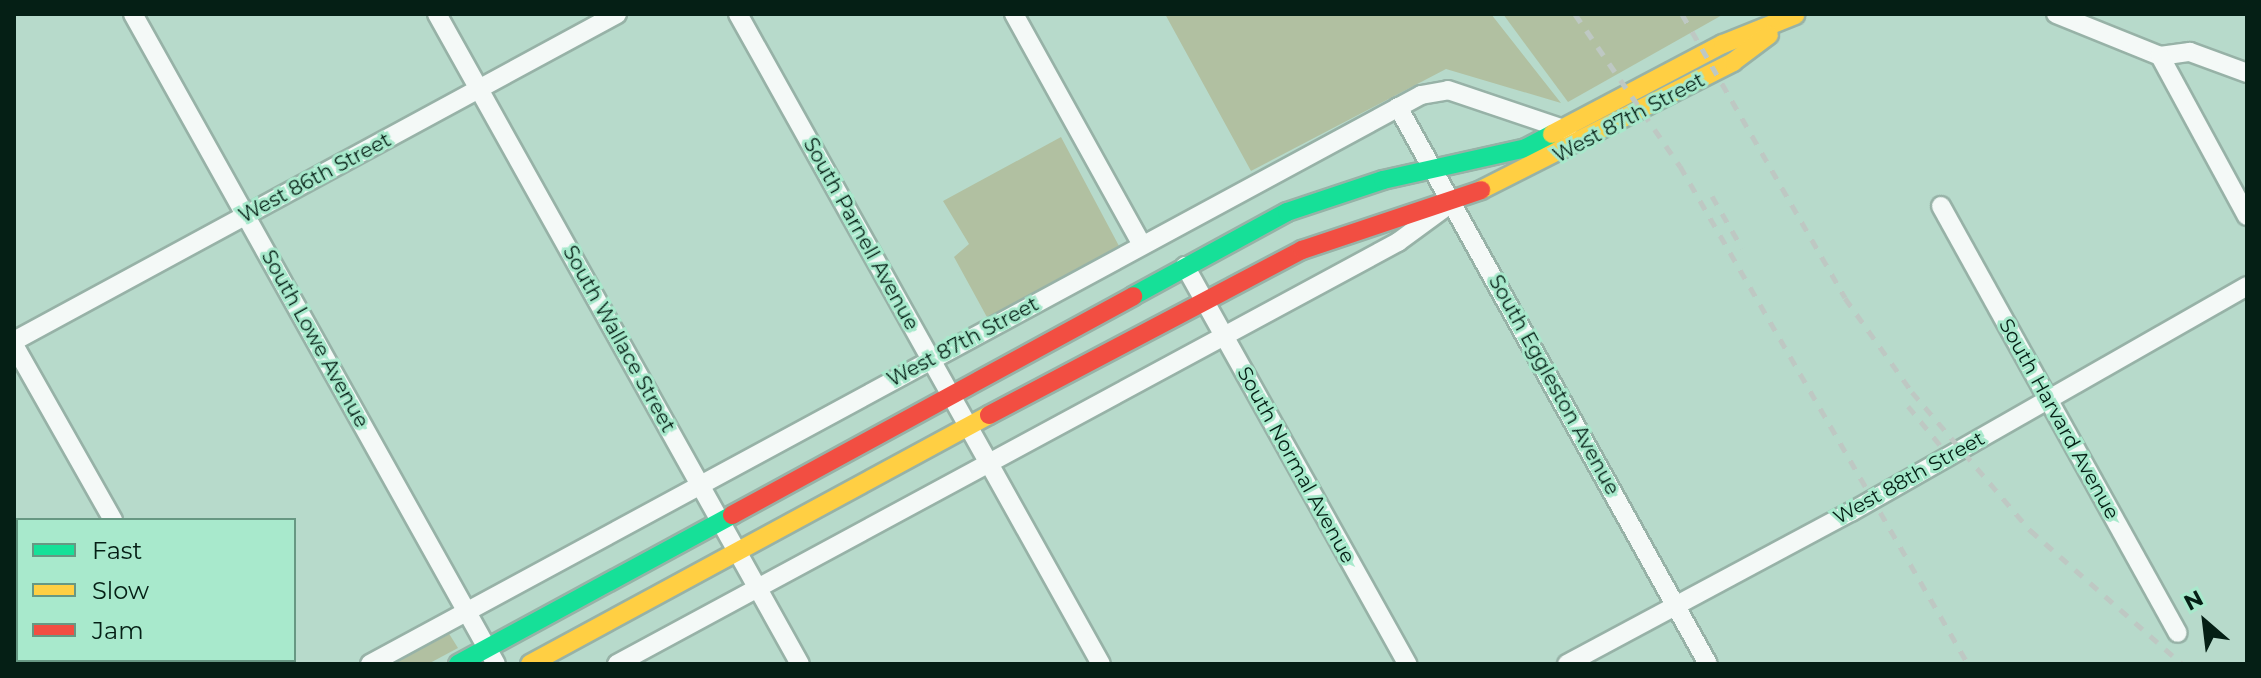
<!DOCTYPE html>
<style>
body{margin:0}
#map{position:relative;width:2261px;height:678px;overflow:hidden;background:#b7dacb;font-family:Montserrat,sans-serif}
div>[style]{position:absolute}
.green>*{inset:0;background:#b1c0a1}
.roads{filter:drop-shadow(2px 0 #97b2a7) drop-shadow(-2px 0 #97b2a7) drop-shadow(0 2px #97b2a7) drop-shadow(0 -2px #97b2a7)}
.street>*{height:18px;margin:-9px;padding:0 9px;transform-origin:9px;border-radius:9px;background:#f4f9f7}
.fast>*{height:18px;margin:-9px;padding:0 9px;transform-origin:9px;border-radius:9px;background:#16e098}
.slow>*{height:18px;margin:-9px;padding:0 9px;transform-origin:9px;border-radius:9px;background:#ffcf43}
.jam>*{height:18px;margin:-9px;padding:0 9px;transform-origin:9px;border-radius:9px;background:#f24e42}
.rail>*{height:5px;margin-top:-2.5px;transform-origin:0;background:repeating-linear-gradient(90deg,#bec8c3 0 10px,transparent 0 20px)}
span{translate:-50% -50%;white-space:nowrap;text-align:center;line-height:1.15;-webkit-text-stroke:6px #a8e9cc;paint-order:stroke}
.street-label{font-size:20px;color:#051f15}
.frame{position:absolute;inset:0;border:16px solid #051f15;pointer-events:none}
.legend{position:absolute;left:16px;top:518px;width:280px;height:144px;box-sizing:border-box;background:#a8e9cc;border:2px solid #679883;margin:0;padding:10px 14px;list-style:none;font-size:24px;color:#051f15}
.legend li{display:flex;align-items:center;gap:16px;height:40px}
.legend b{width:40px;border:2px solid #679883}
.north{position:absolute;left:2165px;top:582px;width:80px;height:80px;-webkit-text-stroke:6px #a8e9cc;paint-order:stroke;rotate:332deg;font-size:22px;font-weight:700;line-height:32px;text-align:center;color:#051f15}
.north::after{content:'';display:block;margin:auto;width:28px;height:36px;background:#051f15;clip-path:polygon(50% 0,100% 100%,50% 72%,0 100%)}
</style>
<div id="map">
<div class="green">
<i style="clip-path:polygon(1165px 14px,1491px 14px,1561px 103px,1446px 69px,1251px 171px)"></i>
<i style="clip-path:polygon(1503px 14px,1724px 14px,1568px 102px)"></i>
<i style="clip-path:polygon(1061px 137px,1119px 246px,988px 319px,954px 257px,969px 244px,943px 201px)"></i>
<i style="clip-path:polygon(448px 632px,458px 648px,428px 664px,390px 664px)"></i>
</div>
<div class="roads">
<div class="street">
<i style="left:133px;top:14px;width:744px;rotate:60.82deg"></i>
<i style="left:437px;top:14px;width:744px;rotate:60.82deg"></i>
<i style="left:738px;top:14px;width:744px;rotate:60.82deg"></i>
<i style="left:1014px;top:14px;width:264px;rotate:61deg"></i>
<i style="left:2056px;top:14px;width:112px;rotate:22deg"></i>
<i style="left:2160px;top:56px;width:30px;rotate:-8deg"></i>
<i style="left:2190px;top:52px;width:61px;rotate:20.2deg"></i>
<i style="left:2160px;top:56px;width:182px;rotate:61.5deg"></i>
<i style="left:1398px;top:107px;width:637px;rotate:60.9deg"></i>
<i style="left:1941px;top:206px;width:488px;rotate:61deg"></i>
<i style="left:1185px;top:266px;width:456px;rotate:60.8deg"></i>
<i style="left:14px;top:341px;width:686px;rotate:-28.47deg"></i>
<i style="left:14px;top:345px;width:201px;rotate:60.5deg"></i>
<i style="left:192px;top:660px;width:4px;rotate:63deg"></i>
<i style="left:370px;top:664px;width:1195px;rotate:-28.43deg"></i>
<i style="left:1421px;top:95px;width:27px;rotate:-10deg"></i>
<i style="left:1448px;top:90px;width:126px;rotate:18.6deg"></i>
<i style="left:617px;top:664px;width:888px;rotate:-28.38deg"></i>
<i style="left:1398px;top:242px;width:61px;rotate:-36.3deg"></i>
<i style="left:1567px;top:664px;width:322px;rotate:-28.2deg"></i>
<i style="left:1851px;top:512px;width:456px;rotate:-29.7deg"></i>
</div>
<div class="fast">
<i style="left:1133px;top:296px;width:175px;rotate:-28.6deg"></i>
<i style="left:1287px;top:212px;width:101px;rotate:-18.4deg"></i>
<i style="left:1383px;top:180px;width:147px;rotate:-12.6deg"></i>
<i style="left:1526px;top:148px;width:30px;rotate:-28deg"></i>
<i style="left:458px;top:664px;width:312px;rotate:-28.5deg"></i>
</div>
<div class="slow">
<i style="left:1552px;top:134px;width:193px;rotate:-27.8deg"></i>
<i style="left:1723px;top:44px;width:78px;rotate:-21.9deg"></i>
<i style="left:1481px;top:190px;width:283px;rotate:-26.9deg"></i>
<i style="left:1733px;top:62px;width:45px;rotate:-36.9deg"></i>
<i style="left:530px;top:664px;width:522px;rotate:-28.48deg"></i>
</div>
<div class="jam">
<i style="left:989px;top:415px;width:354px;rotate:-27.8deg"></i>
<i style="left:1302px;top:250px;width:189px;rotate:-18.5deg"></i>
<i style="left:732px;top:515px;width:457px;rotate:-28.6deg"></i>
</div>
</div>
<div class="rail">
<i style="left:1575px;top:14px;width:185px;rotate:55.4deg"></i>
<i style="left:1680px;top:166px;width:575px;rotate:59.96deg"></i>
<i style="left:1682px;top:14px;width:327px;rotate:60.1deg"></i>
<i style="left:1845px;top:298px;width:115px;rotate:54.5deg"></i>
<i style="left:1912px;top:392px;width:182px;rotate:49.5deg"></i>
<i style="left:2030px;top:530px;width:203px;rotate:41.4deg"></i>
<i style="left:1712px;top:196px;width:60px;rotate:60deg"></i>
<i style="left:1908px;top:406px;width:72px;rotate:50.6deg"></i>
</div>
<div class="street-label">
<span style="left:1629px;top:118px;rotate:-28deg">West 87th Street</span>
<span style="left:315px;top:178px;rotate:-28deg">West 86th Street</span>
<span style="left:861px;top:234px;rotate:61deg">South Parnell Avenue</span>
<span style="left:315px;top:339px;rotate:61deg">South Lowe Avenue</span>
<span style="left:619px;top:339px;rotate:61deg">South Wallace Street</span>
<span style="left:963px;top:342px;rotate:-28deg">West 87th Street</span>
<span style="left:1554px;top:385px;rotate:61deg">South Eggleston Avenue</span>
<span style="left:2059px;top:419px;rotate:61deg">South Harvard Avenue</span>
<span style="left:1296px;top:465px;rotate:61deg">South Normal Avenue</span>
<span style="left:1909px;top:478px;rotate:-29deg">West 88th Street</span>
</div>
<div class="frame"></div>
<ul class="legend">
<li><b style="height:10px;background:#16e098"></b>Fast</li>
<li><b style="height:10px;background:#ffcf43"></b>Slow</li>
<li><b style="height:10px;background:#f24e42"></b>Jam</li>
</ul>
<div class="north">N</div>
</div>
